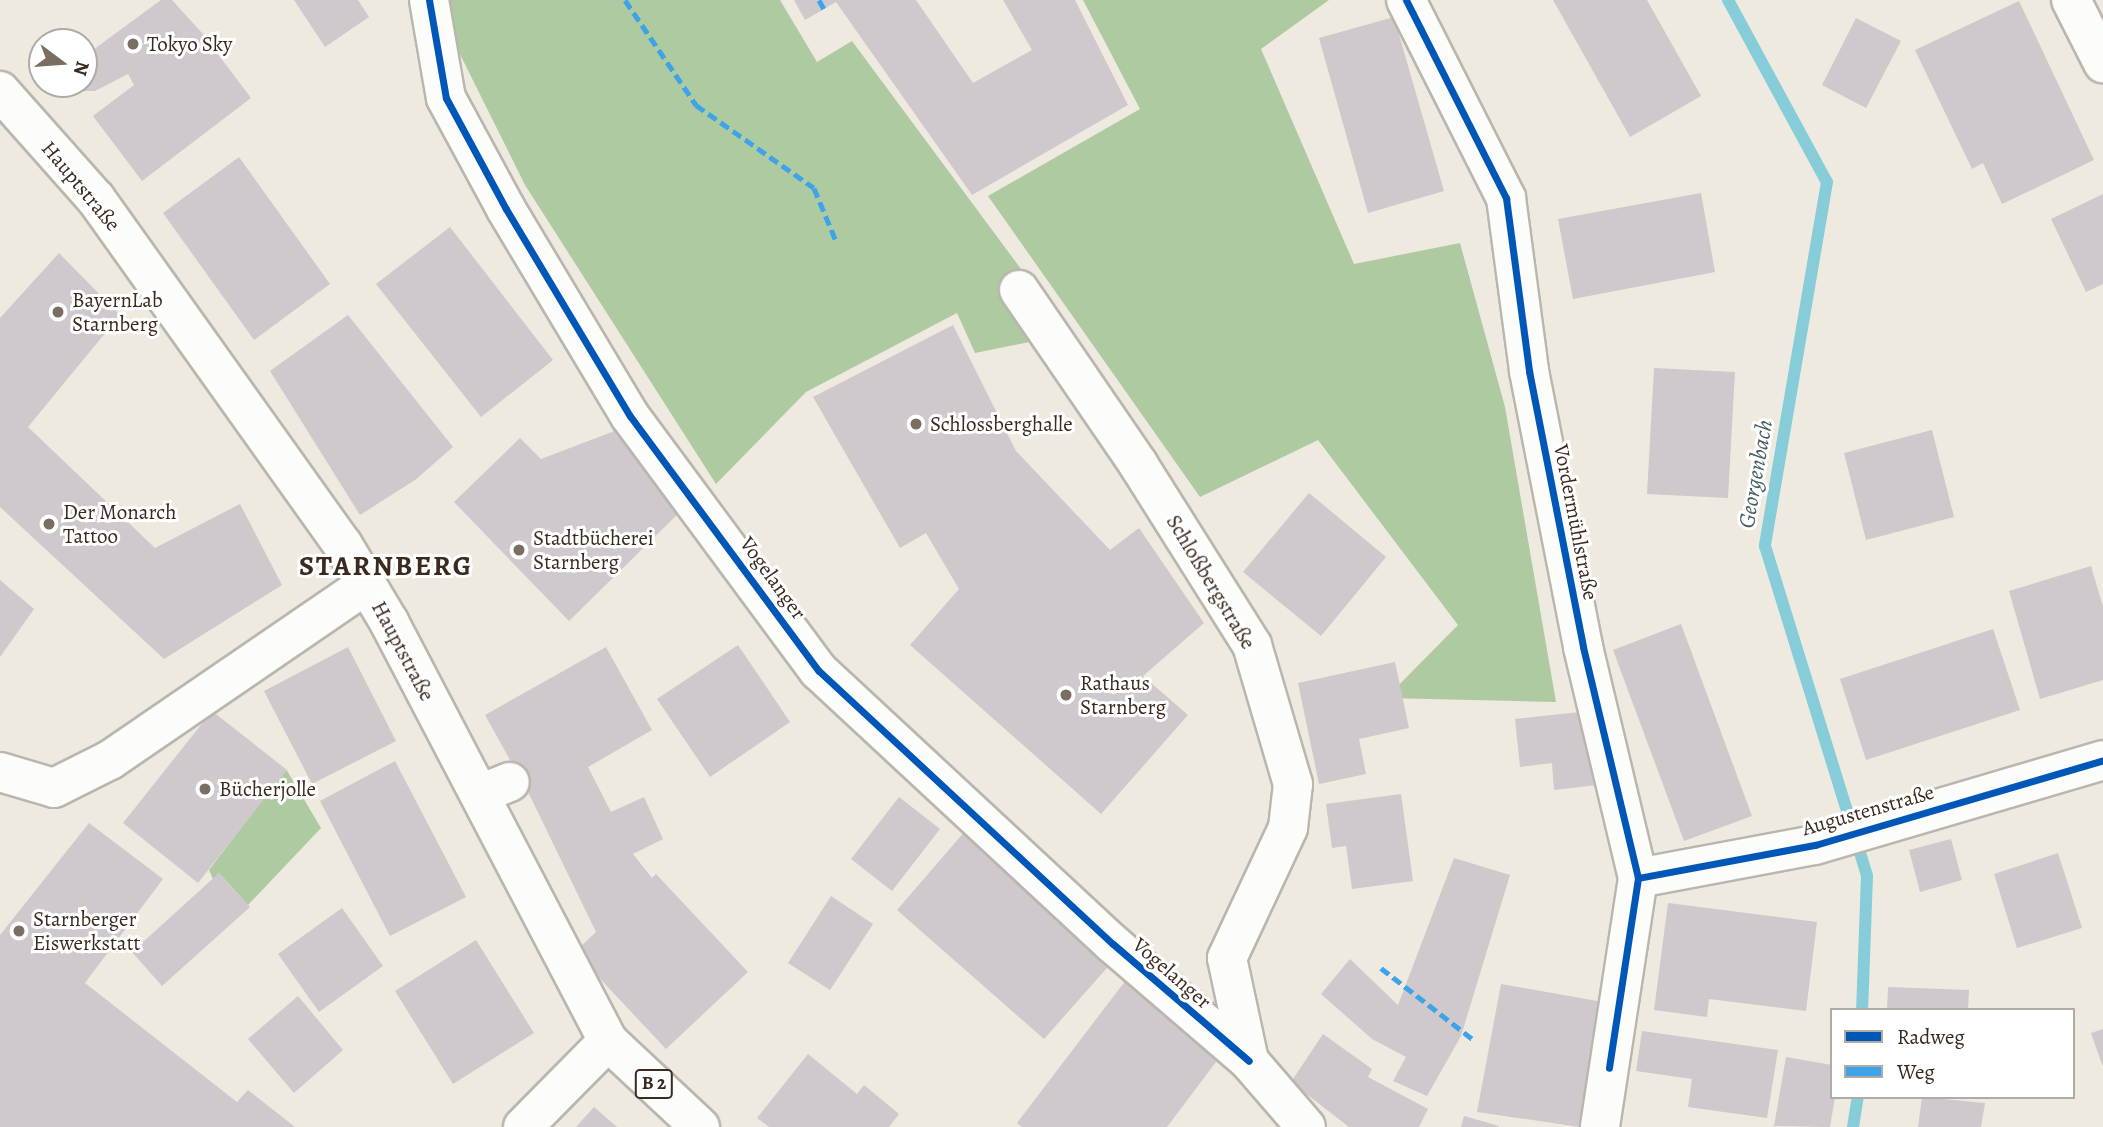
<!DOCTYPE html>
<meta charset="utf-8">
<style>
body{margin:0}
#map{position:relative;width:2103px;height:1127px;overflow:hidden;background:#eeeadf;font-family:Alegreya,serif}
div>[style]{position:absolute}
.forest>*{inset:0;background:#aecaa0}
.stream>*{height:12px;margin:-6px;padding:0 6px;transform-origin:6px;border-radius:6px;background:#86cdd9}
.building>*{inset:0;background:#cfc8cc}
.roads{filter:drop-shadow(2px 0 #bab6ae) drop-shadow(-2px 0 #bab6ae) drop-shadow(0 2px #bab6ae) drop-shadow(0 -2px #bab6ae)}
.minor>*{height:38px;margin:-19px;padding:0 19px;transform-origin:19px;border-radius:19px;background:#fcfcfa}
.major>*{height:38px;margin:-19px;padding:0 19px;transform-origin:19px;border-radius:19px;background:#fcfcfa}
.quiet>*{height:5px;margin-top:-2.5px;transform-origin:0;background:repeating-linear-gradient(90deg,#3fa3ea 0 10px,transparent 0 15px)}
.cycleway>*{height:7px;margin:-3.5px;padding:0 3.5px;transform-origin:3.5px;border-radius:3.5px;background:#0057b8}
.dots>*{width:19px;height:19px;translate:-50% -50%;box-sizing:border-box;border:4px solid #fff;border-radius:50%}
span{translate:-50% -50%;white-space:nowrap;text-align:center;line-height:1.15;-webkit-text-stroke:6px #fff;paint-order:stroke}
.shield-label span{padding:2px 5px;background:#fff;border:2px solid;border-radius:5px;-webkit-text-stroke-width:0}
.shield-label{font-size:19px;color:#3b2a1e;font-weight:700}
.poi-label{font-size:21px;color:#3b2a1e}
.left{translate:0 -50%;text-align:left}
.street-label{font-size:21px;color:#3b2a1e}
.water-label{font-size:23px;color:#465e5e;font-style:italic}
.district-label{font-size:28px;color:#3b2a1e;font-weight:700;letter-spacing:2px}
.legend{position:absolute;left:1830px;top:1008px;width:245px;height:91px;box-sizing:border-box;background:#fff;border:2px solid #b1aaa5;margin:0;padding:9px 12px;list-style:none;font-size:21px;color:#3b2a1e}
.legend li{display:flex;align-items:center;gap:14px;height:35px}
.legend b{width:35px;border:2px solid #b1aaa5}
.north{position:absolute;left:28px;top:28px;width:70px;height:70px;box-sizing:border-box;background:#fff;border:2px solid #b1aaa5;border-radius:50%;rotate:106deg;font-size:19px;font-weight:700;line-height:28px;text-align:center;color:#3b2a1e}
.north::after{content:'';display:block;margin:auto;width:24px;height:32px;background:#7a6d62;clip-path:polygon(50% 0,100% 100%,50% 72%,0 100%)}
</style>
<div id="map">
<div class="forest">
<i style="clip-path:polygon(433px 0,780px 0,817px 62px,852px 41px,1021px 269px,1004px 281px,1039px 340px,975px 353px,957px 313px,806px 392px,716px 484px,525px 185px)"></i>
<i style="clip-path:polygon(1083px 0,1329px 0,1261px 49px,1354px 264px,1460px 243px,1505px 407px,1556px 702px,1386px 698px,1458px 625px,1318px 440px,1200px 497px,988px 196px,1140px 109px)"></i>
<i style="clip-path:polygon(286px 769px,321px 828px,248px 905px,219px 873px,213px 879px,209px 870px)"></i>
</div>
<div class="stream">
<i style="left:1728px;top:0;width:207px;rotate:61.5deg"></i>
<i style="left:1827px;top:182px;width:369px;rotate:99.7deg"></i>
<i style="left:1765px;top:546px;width:345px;rotate:72.8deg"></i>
<i style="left:1867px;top:876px;width:134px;rotate:92.1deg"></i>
<i style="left:1853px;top:1127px;width:30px;rotate:-81deg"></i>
</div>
<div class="building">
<i style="clip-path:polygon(161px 0,172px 0,202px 33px,251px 98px,142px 181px,93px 116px,134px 85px,128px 74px,95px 91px,84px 91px,79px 84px,84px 84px,86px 55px)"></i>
<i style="clip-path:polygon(294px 0,358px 0,369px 17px,325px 47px)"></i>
<i style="clip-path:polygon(794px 0,916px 0,973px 83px,1032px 50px,1003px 0,1075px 0,1128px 105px,972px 195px,836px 2px,805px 20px)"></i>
<i style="clip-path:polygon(1553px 0,1647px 0,1701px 96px,1630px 137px)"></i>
<i style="clip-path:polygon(2019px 1px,2094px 160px,2002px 204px,1983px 163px,1972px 169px,1915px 50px)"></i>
<i style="clip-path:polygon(1394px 17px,1444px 191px,1368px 213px,1319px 38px)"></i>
<i style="clip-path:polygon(1856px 18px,1901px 41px,1866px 108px,1822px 85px)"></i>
<i style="clip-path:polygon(239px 157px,330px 284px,254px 340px,163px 213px)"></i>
<i style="clip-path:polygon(1701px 193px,1715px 272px,1573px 299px,1558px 219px)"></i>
<i style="clip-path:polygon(2103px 194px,2103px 284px,2086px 292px,2051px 219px)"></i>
<i style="clip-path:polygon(450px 227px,553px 360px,481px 417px,376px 284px)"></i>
<i style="clip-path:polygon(59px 253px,120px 315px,28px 427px,155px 548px,240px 504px,282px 585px,164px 659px,0 507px,0 318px)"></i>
<i style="clip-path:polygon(348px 315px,453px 447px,415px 480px,360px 515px,270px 371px)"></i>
<i style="clip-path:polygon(953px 325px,1016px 451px,1110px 550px,1139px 528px,1204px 623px,1143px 676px,1188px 715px,1101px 814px,910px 645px,959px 589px,926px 533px,900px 548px,813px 397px)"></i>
<i style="clip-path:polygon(1654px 368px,1735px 372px,1728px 498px,1647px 494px)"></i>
<i style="clip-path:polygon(625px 427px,684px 508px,569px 621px,454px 502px,520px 438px,541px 459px)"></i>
<i style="clip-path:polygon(1932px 430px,1954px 517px,1866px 540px,1844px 453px)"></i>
<i style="clip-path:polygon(1309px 493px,1386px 557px,1321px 636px,1243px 572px)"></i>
<i style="clip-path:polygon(2091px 566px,2103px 607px,2103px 680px,2040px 699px,2009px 591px)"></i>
<i style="clip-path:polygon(0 580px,34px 609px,0 657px)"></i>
<i style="clip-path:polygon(1681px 624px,1752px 816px,1684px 841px,1613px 650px)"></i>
<i style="clip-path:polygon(1993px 629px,2020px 710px,1866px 760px,1840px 679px)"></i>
<i style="clip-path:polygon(738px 645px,790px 722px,710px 777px,657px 699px)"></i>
<i style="clip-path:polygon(348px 647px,396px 741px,312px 784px,264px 691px)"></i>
<i style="clip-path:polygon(606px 647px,652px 730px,588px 767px,611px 812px,644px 797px,663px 839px,633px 854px,652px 878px,656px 874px,748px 972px,666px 1049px,575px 952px,596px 932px,531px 798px,485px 715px)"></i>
<i style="clip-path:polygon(1395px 662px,1409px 728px,1359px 739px,1366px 774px,1319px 784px,1298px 683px)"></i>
<i style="clip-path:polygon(212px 711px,287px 770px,198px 883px,123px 823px)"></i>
<i style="clip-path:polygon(1589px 711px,1597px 785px,1554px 790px,1552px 763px,1520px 767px,1515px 719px)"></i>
<i style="clip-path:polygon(395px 761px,466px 897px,390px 936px,320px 801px)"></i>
<i style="clip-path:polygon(1401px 794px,1413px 881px,1352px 889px,1346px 846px,1332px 848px,1326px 804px)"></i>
<i style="clip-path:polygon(899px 797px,940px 829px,892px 891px,851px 859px)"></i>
<i style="clip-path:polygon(89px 823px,163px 879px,85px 983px,237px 1102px,248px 1090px,295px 1127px,0 1127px,0 935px)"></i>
<i style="clip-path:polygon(966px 830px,1114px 960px,1044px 1039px,897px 910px)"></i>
<i style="clip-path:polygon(1951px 839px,1962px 880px,1920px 892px,1909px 850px)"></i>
<i style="clip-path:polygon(2058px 853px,2082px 928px,2017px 948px,1994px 874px)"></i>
<i style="clip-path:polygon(1454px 858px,1510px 875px,1461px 1036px,1427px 1096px,1393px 1081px,1406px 1057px,1372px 1039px,1321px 994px,1350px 959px,1398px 1005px)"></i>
<i style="clip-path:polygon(219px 873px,250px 907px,162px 986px,132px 952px)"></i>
<i style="clip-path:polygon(831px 896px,873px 924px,830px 990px,788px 963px)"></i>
<i style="clip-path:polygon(1668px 903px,1817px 922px,1806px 1011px,1709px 999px,1707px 1017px,1654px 1010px)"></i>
<i style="clip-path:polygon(342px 908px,383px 966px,319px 1012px,278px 954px)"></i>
<i style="clip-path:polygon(476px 940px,534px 1033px,453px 1084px,395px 991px)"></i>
<i style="clip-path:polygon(1126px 980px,1222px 1054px,1167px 1127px,1022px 1127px,1017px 1123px)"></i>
<i style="clip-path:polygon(1501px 984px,1603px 1002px,1580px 1127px,1477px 1112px)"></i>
<i style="clip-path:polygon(1888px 987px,1969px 990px,1968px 1010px,1887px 1010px)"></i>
<i style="clip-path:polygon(298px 996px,343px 1050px,294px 1093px,248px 1039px)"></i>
<i style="clip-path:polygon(2103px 1029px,2103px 1067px,2091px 1033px)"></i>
<i style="clip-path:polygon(1642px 1031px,1778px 1050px,1767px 1118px,1688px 1107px,1692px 1079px,1636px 1071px)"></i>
<i style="clip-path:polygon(1323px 1034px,1372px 1069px,1368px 1077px,1428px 1109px,1419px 1127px,1349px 1127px,1291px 1082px)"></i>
<i style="clip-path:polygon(808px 1054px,857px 1094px,864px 1085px,899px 1114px,889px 1127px,769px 1127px,757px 1118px)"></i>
<i style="clip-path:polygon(1786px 1057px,1832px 1065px,1835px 1097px,1830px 1127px,1774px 1126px)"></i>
<i style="clip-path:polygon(1922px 1097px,1985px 1103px,1981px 1127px,1918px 1127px)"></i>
<i style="clip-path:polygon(594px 1107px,617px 1127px,576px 1127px)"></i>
<i style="clip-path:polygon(1464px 1116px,1499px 1126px,1499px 1127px,1461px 1127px)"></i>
</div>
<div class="roads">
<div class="minor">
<i style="left:429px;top:0;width:99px;rotate:80.2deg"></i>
<i style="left:446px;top:98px;width:126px;rotate:61.6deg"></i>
<i style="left:506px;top:209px;width:241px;rotate:59.1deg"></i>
<i style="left:630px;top:416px;width:317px;rotate:53.5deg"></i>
<i style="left:819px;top:671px;width:401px;rotate:42.9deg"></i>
<i style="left:1113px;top:944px;width:179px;rotate:40.7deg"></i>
<i style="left:1406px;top:0;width:222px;rotate:63.2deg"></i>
<i style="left:1506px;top:198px;width:175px;rotate:82.4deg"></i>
<i style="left:1529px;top:371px;width:281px;rotate:78.9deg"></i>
<i style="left:1583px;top:647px;width:237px;rotate:76.6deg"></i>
<i style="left:1638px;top:878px;width:252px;rotate:98.7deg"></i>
<i style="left:2071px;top:0;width:71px;rotate:63.1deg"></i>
<i style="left:1019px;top:290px;width:211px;rotate:55.6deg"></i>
<i style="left:1138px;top:464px;width:214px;rotate:57.8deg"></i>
<i style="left:1252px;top:645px;width:145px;rotate:73.6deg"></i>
<i style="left:1293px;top:784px;width:44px;rotate:96.5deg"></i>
<i style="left:1288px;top:828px;width:144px;rotate:115.1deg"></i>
<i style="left:1227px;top:958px;width:105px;rotate:77.9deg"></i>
<i style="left:1249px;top:1061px;width:87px;rotate:49.2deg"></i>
<i style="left:0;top:772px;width:56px;rotate:16.5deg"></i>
<i style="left:54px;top:788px;width:63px;rotate:-26.6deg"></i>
<i style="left:110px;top:760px;width:311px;rotate:-34.4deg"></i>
<i style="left:480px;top:794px;width:32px;rotate:-22deg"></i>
<i style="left:1638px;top:878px;width:180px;rotate:-10.6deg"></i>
<i style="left:1815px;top:845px;width:300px;rotate:-16.4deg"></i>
<i style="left:523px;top:1127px;width:121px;rotate:-45.3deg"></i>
</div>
<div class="major">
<i style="left:0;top:91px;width:144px;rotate:48.4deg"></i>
<i style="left:96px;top:199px;width:425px;rotate:54.5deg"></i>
<i style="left:343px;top:545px;width:90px;rotate:59.1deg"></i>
<i style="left:389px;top:622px;width:473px;rotate:62.4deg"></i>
<i style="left:608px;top:1041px;width:126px;rotate:43.1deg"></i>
</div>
</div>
<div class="quiet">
<i style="left:625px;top:0;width:127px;rotate:55.9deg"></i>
<i style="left:696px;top:105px;width:144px;rotate:35.1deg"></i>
<i style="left:814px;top:188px;width:57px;rotate:67.5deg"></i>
<i style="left:819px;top:0;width:10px;rotate:61deg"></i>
<i style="left:1381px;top:968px;width:119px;rotate:37.8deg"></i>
</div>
<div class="cycleway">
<i style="left:429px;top:0;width:99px;rotate:80.2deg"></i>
<i style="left:446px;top:98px;width:126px;rotate:61.6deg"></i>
<i style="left:506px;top:209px;width:241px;rotate:59.1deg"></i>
<i style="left:630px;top:416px;width:317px;rotate:53.5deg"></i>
<i style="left:819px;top:671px;width:401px;rotate:42.9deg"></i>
<i style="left:1113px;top:944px;width:179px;rotate:40.7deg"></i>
<i style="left:1406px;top:0;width:222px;rotate:63.2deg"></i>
<i style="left:1506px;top:198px;width:175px;rotate:82.4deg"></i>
<i style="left:1529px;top:371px;width:281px;rotate:78.9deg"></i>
<i style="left:1583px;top:647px;width:237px;rotate:76.6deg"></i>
<i style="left:1638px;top:878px;width:192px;rotate:98.7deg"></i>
<i style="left:1638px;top:878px;width:180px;rotate:-10.6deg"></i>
<i style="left:1815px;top:845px;width:300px;rotate:-16.4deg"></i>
</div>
<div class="dots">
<i style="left:133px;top:44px;background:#7a6d62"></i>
<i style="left:58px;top:312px;background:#7a6d62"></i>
<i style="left:916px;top:424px;background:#7a6d62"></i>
<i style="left:49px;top:524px;background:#7a6d62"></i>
<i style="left:519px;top:550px;background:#7a6d62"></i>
<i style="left:1066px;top:695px;background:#7a6d62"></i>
<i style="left:205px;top:789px;background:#7a6d62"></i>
<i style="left:19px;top:931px;background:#7a6d62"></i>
</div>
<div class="shield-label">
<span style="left:654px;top:1084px">B 2</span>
</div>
<div class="poi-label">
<span class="left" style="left:147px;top:44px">Tokyo Sky</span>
<span class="left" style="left:72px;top:312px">BayernLab<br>Starnberg</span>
<span class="left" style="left:930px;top:424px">Schlossberghalle</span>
<span class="left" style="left:63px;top:524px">Der Monarch<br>Tattoo</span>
<span class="left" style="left:533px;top:550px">Stadtbücherei<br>Starnberg</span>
<span class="left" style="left:1080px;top:695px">Rathaus<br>Starnberg</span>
<span class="left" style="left:219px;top:789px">Bücherjolle</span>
<span class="left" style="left:33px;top:931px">Starnberger<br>Eiswerkstatt</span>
</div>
<div class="street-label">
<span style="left:81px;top:186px;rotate:50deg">Hauptstraße</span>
<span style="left:1576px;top:522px;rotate:79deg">Vordermühlstraße</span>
<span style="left:773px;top:578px;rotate:54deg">Vogelanger</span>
<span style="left:1211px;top:582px;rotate:59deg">Schloßbergstraße</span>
<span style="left:403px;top:651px;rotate:62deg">Hauptstraße</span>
<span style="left:1868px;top:810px;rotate:-16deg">Augustenstraße</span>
<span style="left:1172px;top:973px;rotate:41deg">Vogelanger</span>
</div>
<div class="water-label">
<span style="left:1756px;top:474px;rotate:-80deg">Georgenbach</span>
</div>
<div class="district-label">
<span style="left:386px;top:566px">STARNBERG</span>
</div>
<ul class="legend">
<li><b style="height:9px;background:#0057b8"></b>Radweg</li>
<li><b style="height:9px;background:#3fa3ea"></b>Weg</li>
</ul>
<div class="north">N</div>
</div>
